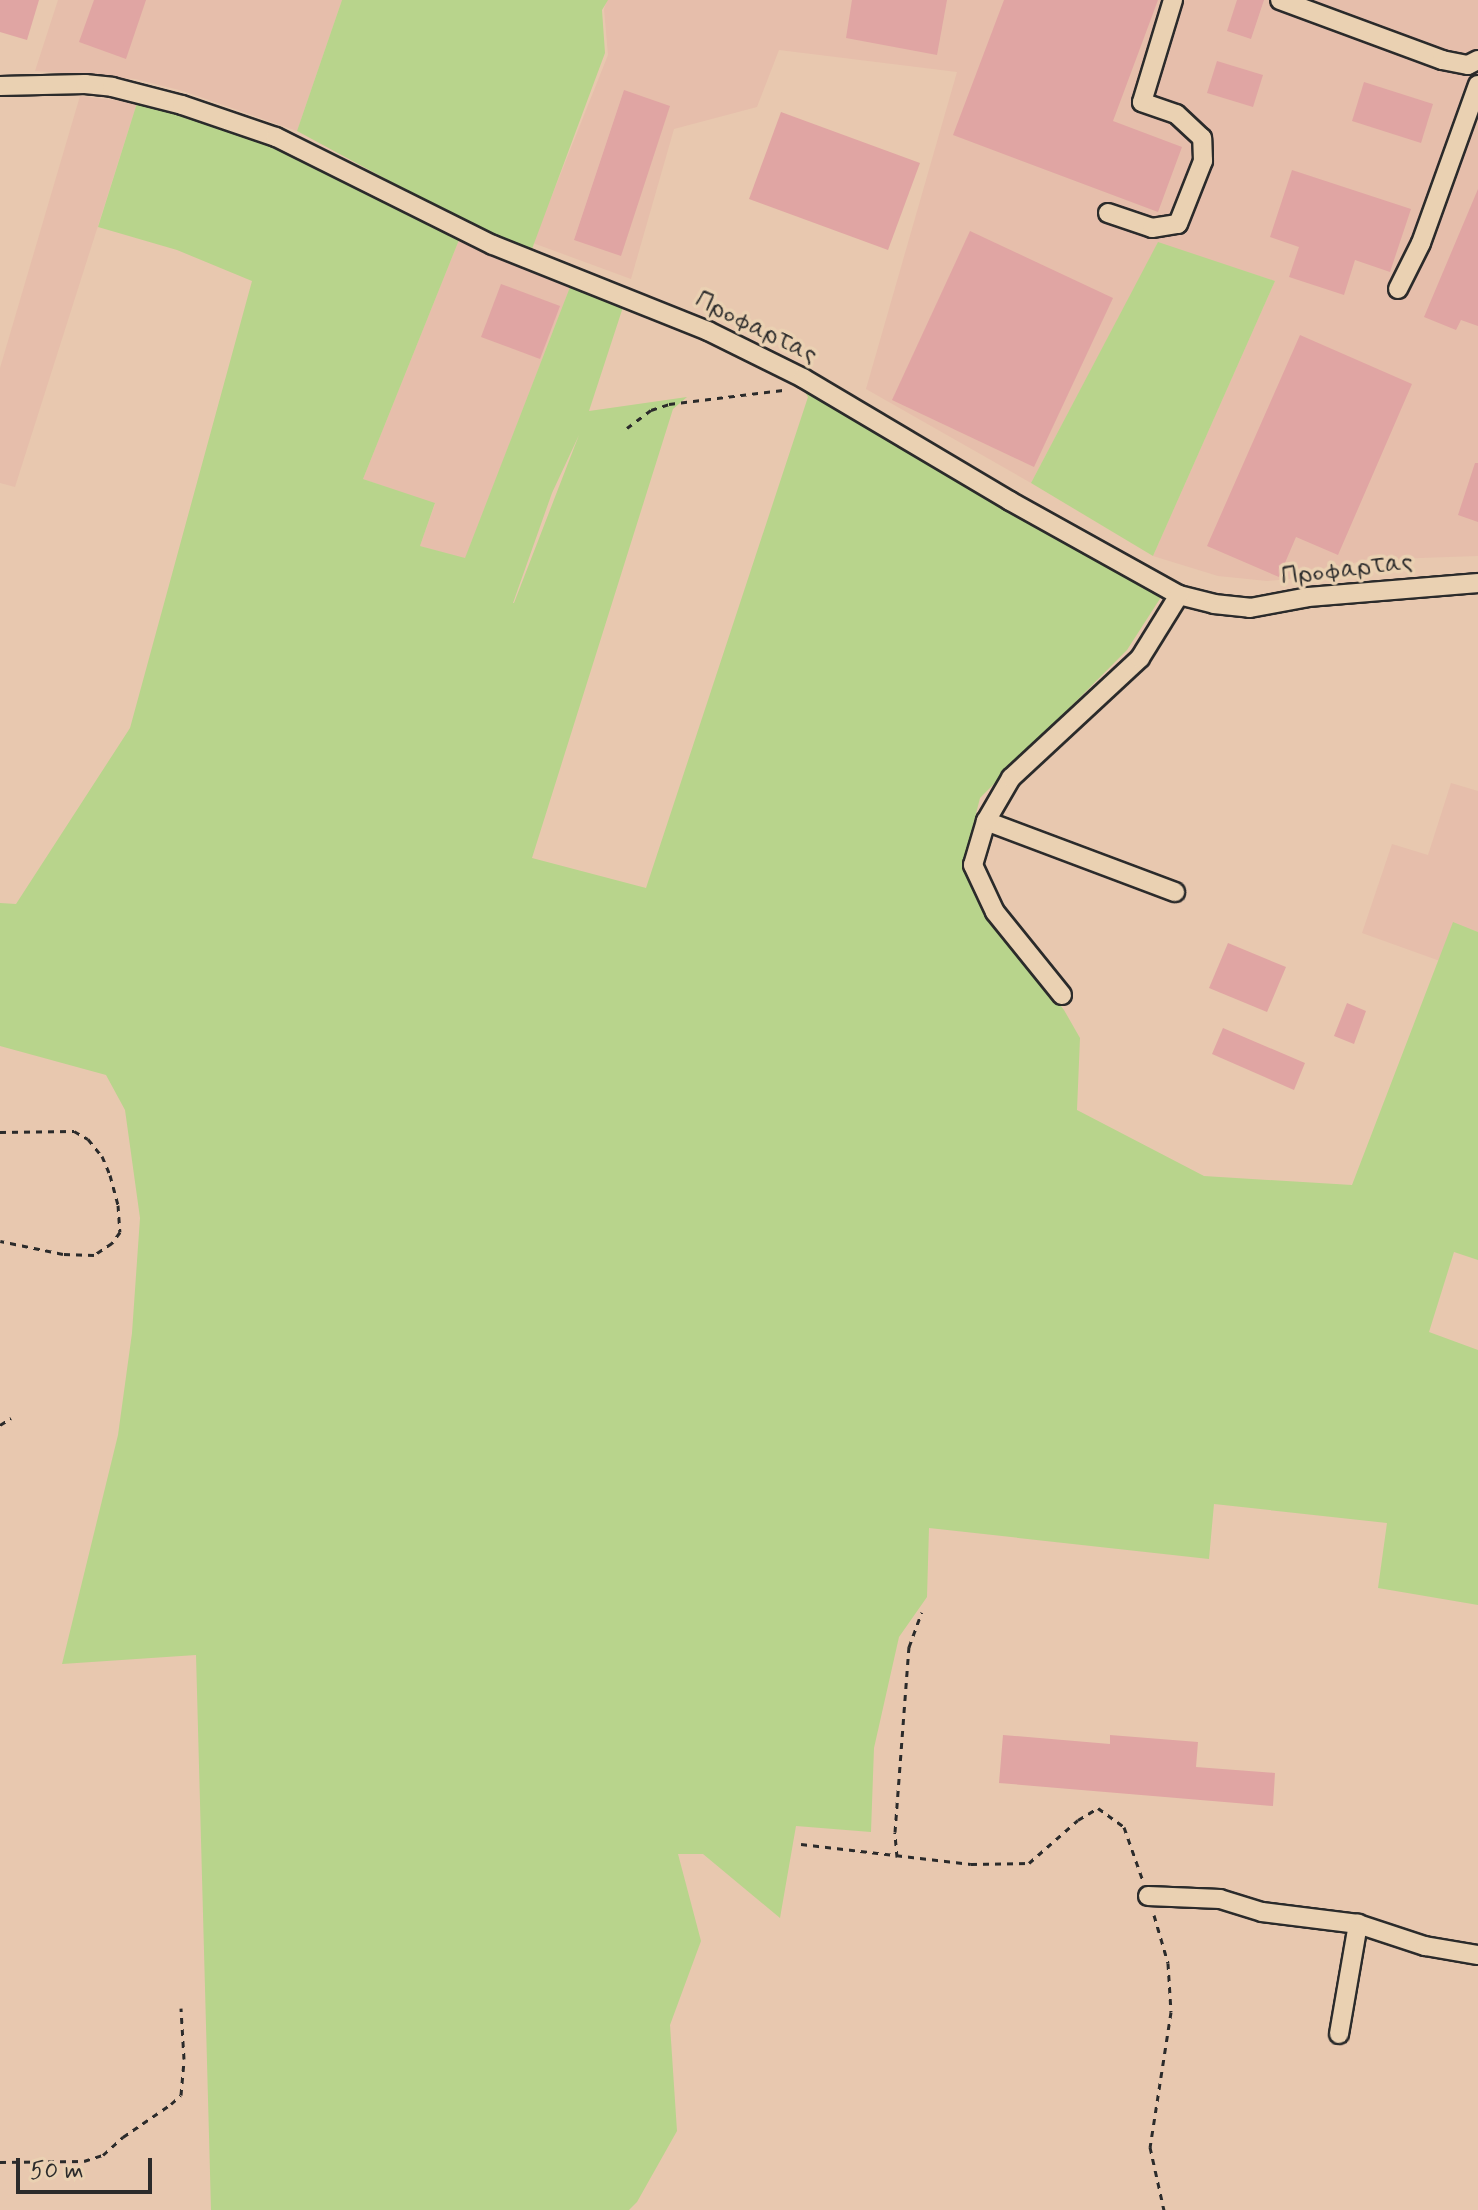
<!DOCTYPE html>
<meta charset="utf-8">
<style>
body{margin:0}
#map{position:relative;width:1478px;height:2210px;overflow:hidden;background:#e8c8af;font-family:Mynerve,sans-serif}
div>[style]{position:absolute}
.built>*{inset:0;background:#e6beab}
.green>*{inset:0;background:#b8d48c}
.building>*{inset:0;background:#e0a5a3}
.path>*{height:3px;margin-top:-1.5px;transform-origin:0;background:repeating-linear-gradient(90deg,#2b2b2b 0 6px,transparent 0 12px)}
.roads{filter:drop-shadow(2px 0 #2b2b2b) drop-shadow(-2px 0 #2b2b2b) drop-shadow(0 2px #2b2b2b) drop-shadow(0 -2px #2b2b2b)}
.minor>*{height:18px;margin:-9px;padding:0 9px;transform-origin:9px;border-radius:9px;background:#ead1b2}
span{translate:-50% -50%;white-space:nowrap;text-align:center;line-height:1.15;-webkit-text-stroke:7px #ead1b2;paint-order:stroke}
.street-label{font-size:26px;color:#2b2b2b}
.scale{position:absolute;left:16px;top:2158px;width:136px;height:36px;box-sizing:border-box;border:4px solid #2b2b2b;border-top:0;padding-left:10px;font-size:24px;line-height:28px;white-space:nowrap;color:#2b2b2b;-webkit-text-stroke:6px #ead1b2;paint-order:stroke}
</style>
<div id="map">
<div class="built">
<i style="clip-path:polygon(58px 0,342px 0,297px 131px,183px 91px,135px 79px,35px 71px)"></i>
<i style="clip-path:polygon(607px 0,1478px 0,1478px 556px,1364px 560px,1301px 578px,1267px 581px,1218px 576px,1153px 556px,1275px 281px,1158px 243px,1031px 483px,866px 389px,957px 72px,779px 50px,757px 107px,674px 129px,631px 279px,533px 243px,608px 55px,604px 9px)"></i>
<i style="clip-path:polygon(80px 96px,137px 103px,15px 487px,0 483px,0 368px)"></i>
<i style="clip-path:polygon(459px 240px,570px 287px,465px 559px,420px 546px,435px 504px,363px 479px)"></i>
<i style="clip-path:polygon(1451px 783px,1478px 791px,1478px 932px,1453px 923px,1440px 961px,1362px 933px,1392px 844px,1428px 855px)"></i>
</div>
<div class="green">
<i style="clip-path:polygon(342px 0,608px 0,602px 10px,605px 53px,532px 249px,484px 232px,297px 131px)"></i>
<i style="clip-path:polygon(evenodd,137px 103px,240px 132px,349px 181px,459px 240px,363px 479px,435px 503px,420px 546px,465px 558px,570px 287px,624px 304px,589px 411px,687px 397px,673px 409px,532px 858px,646px 888px,808px 397px,801px 386px,1163px 594px,1127px 650px,980px 798px,964px 861px,994px 922px,1064px 1010px,1080px 1038px,1077px 1110px,1204px 1176px,1352px 1185px,1453px 922px,1478px 932px,1478px 1260px,1454px 1252px,1429px 1332px,1478px 1350px,1478px 1605px,1378px 1588px,1387px 1523px,1214px 1504px,1209px 1559px,929px 1528px,927px 1597px,899px 1637px,874px 1748px,871px 1832px,796px 1826px,780px 1918px,703px 1854px,678px 1854px,701px 1941px,670px 2025px,677px 2131px,637px 2202px,629px 2210px,211px 2210px,196px 1655px,62px 1664px,118px 1435px,132px 1333px,140px 1218px,125px 1110px,106px 1075px,0 1046px,0 903px,16px 904px,130px 728px,252px 281px,177px 250px,98px 227px,137px 103px,579px 435px,514px 603px,513px 603px,552px 493px,579px 435px)"></i>
<i style="clip-path:polygon(1158px 242px,1275px 281px,1153px 556px,1031px 483px)"></i>
</div>
<div class="building">
<i style="clip-path:polygon(0 0,39px 0,27px 40px,0 32px)"></i>
<i style="clip-path:polygon(94px 0,146px 0,126px 59px,79px 42px)"></i>
<i style="clip-path:polygon(852px 0,947px 0,937px 55px,846px 38px)"></i>
<i style="clip-path:polygon(1004px 0,1158px 0,1113px 121px,1182px 147px,1158px 212px,953px 135px)"></i>
<i style="clip-path:polygon(1237px 0,1264px 0,1251px 39px,1227px 31px)"></i>
<i style="clip-path:polygon(1217px 61px,1263px 75px,1253px 107px,1207px 93px)"></i>
<i style="clip-path:polygon(1364px 82px,1433px 104px,1421px 143px,1352px 121px)"></i>
<i style="clip-path:polygon(624px 90px,670px 106px,621px 256px,574px 240px)"></i>
<i style="clip-path:polygon(781px 112px,920px 163px,888px 250px,749px 199px)"></i>
<i style="clip-path:polygon(1292px 170px,1411px 209px,1390px 272px,1355px 260px,1344px 295px,1289px 277px,1299px 247px,1270px 237px)"></i>
<i style="clip-path:polygon(1478px 189px,1478px 326px,1461px 320px,1456px 330px,1424px 317px)"></i>
<i style="clip-path:polygon(970px 231px,1113px 298px,1034px 467px,892px 400px)"></i>
<i style="clip-path:polygon(501px 284px,560px 306px,540px 359px,481px 337px)"></i>
<i style="clip-path:polygon(1300px 335px,1412px 384px,1338px 555px,1296px 537px,1279px 577px,1207px 546px)"></i>
<i style="clip-path:polygon(1475px 463px,1478px 463px,1478px 522px,1458px 515px)"></i>
<i style="clip-path:polygon(1228px 943px,1286px 967px,1267px 1012px,1209px 988px)"></i>
<i style="clip-path:polygon(1347px 1003px,1366px 1011px,1354px 1044px,1334px 1036px)"></i>
<i style="clip-path:polygon(1223px 1028px,1305px 1063px,1294px 1090px,1212px 1054px)"></i>
<i style="clip-path:polygon(1003px 1735px,1110px 1744px,1110px 1735px,1198px 1742px,1196px 1767px,1275px 1773px,1273px 1806px,999px 1783px)"></i>
</div>
<div class="path">
<i style="left:627px;top:428px;width:30px;rotate:-37deg"></i>
<i style="left:651px;top:410px;width:19px;rotate:-18deg"></i>
<i style="left:669px;top:404px;width:115px;rotate:-7deg"></i>
<i style="left:0;top:1132px;width:74px;rotate:-0.8deg"></i>
<i style="left:74px;top:1131px;width:16px;rotate:30deg"></i>
<i style="left:88px;top:1139px;width:22px;rotate:51deg"></i>
<i style="left:102px;top:1156px;width:21px;rotate:67deg"></i>
<i style="left:110px;top:1175px;width:31px;rotate:75deg"></i>
<i style="left:118px;top:1205px;width:27px;rotate:86deg"></i>
<i style="left:120px;top:1232px;width:14px;rotate:126deg"></i>
<i style="left:112px;top:1243px;width:22px;rotate:146deg"></i>
<i style="left:94px;top:1255px;width:31px;rotate:-178deg"></i>
<i style="left:63px;top:1254px;width:64px;rotate:-168.3deg"></i>
<i style="left:0;top:1425px;width:13px;rotate:-32deg"></i>
<i style="left:801px;top:1844px;width:171px;rotate:6.7deg"></i>
<i style="left:971px;top:1864px;width:58px;rotate:-1deg"></i>
<i style="left:1029px;top:1863px;width:65px;rotate:-41.3deg"></i>
<i style="left:1078px;top:1820px;width:23px;rotate:-31deg"></i>
<i style="left:1098px;top:1808px;width:32px;rotate:36deg"></i>
<i style="left:1124px;top:1827px;width:57px;rotate:70.6deg"></i>
<i style="left:897px;top:1857px;width:25px;rotate:-95deg"></i>
<i style="left:895px;top:1832px;width:186px;rotate:-85.7deg"></i>
<i style="left:909px;top:1647px;width:37px;rotate:-70deg"></i>
<i style="left:1154px;top:1915px;width:50px;rotate:73.7deg"></i>
<i style="left:1168px;top:1963px;width:49px;rotate:86.5deg"></i>
<i style="left:1171px;top:2012px;width:137px;rotate:98.8deg"></i>
<i style="left:1150px;top:2147px;width:65px;rotate:77.5deg"></i>
<i style="left:0;top:2162px;width:84px;rotate:-0.7deg"></i>
<i style="left:84px;top:2161px;width:20px;rotate:-18deg"></i>
<i style="left:103px;top:2155px;width:27px;rotate:-42deg"></i>
<i style="left:123px;top:2137px;width:58px;rotate:-34.5deg"></i>
<i style="left:171px;top:2104px;width:13px;rotate:-42deg"></i>
<i style="left:181px;top:2095px;width:36px;rotate:-85deg"></i>
<i style="left:184px;top:2059px;width:51px;rotate:-93.4deg"></i>
</div>
<div class="roads">
<div class="minor">
<i style="left:1280px;top:0;width:173px;rotate:20.3deg"></i>
<i style="left:1442px;top:60px;width:26px;rotate:11deg"></i>
<i style="left:1468px;top:65px;width:11px;rotate:-27deg"></i>
<i style="left:0;top:86px;width:85px;rotate:-1.3deg"></i>
<i style="left:85px;top:84px;width:27px;rotate:6deg"></i>
<i style="left:112px;top:87px;width:72px;rotate:14.4deg"></i>
<i style="left:182px;top:105px;width:99px;rotate:18.8deg"></i>
<i style="left:276px;top:137px;width:242px;rotate:26.5deg"></i>
<i style="left:493px;top:245px;width:232px;rotate:21.8deg"></i>
<i style="left:708px;top:331px;width:106px;rotate:26.3deg"></i>
<i style="left:803px;top:378px;width:241px;rotate:30.7deg"></i>
<i style="left:1010px;top:501px;width:193px;rotate:29.1deg"></i>
<i style="left:1179px;top:595px;width:36px;rotate:14deg"></i>
<i style="left:1214px;top:604px;width:36px;rotate:6deg"></i>
<i style="left:1250px;top:608px;width:59px;rotate:-10.7deg"></i>
<i style="left:1308px;top:597px;width:171px;rotate:-4.7deg"></i>
<i style="left:1108px;top:213px;width:46px;rotate:18.8deg"></i>
<i style="left:1152px;top:228px;width:26px;rotate:-9deg"></i>
<i style="left:1178px;top:224px;width:68px;rotate:-68.4deg"></i>
<i style="left:1203px;top:161px;width:23px;rotate:-92deg"></i>
<i style="left:1202px;top:138px;width:35px;rotate:-137deg"></i>
<i style="left:1176px;top:114px;width:36px;rotate:-161deg"></i>
<i style="left:1142px;top:102px;width:107px;rotate:-73.1deg"></i>
<i style="left:1398px;top:289px;width:51px;rotate:-63.4deg"></i>
<i style="left:1421px;top:243px;width:168px;rotate:-70.2deg"></i>
<i style="left:986px;top:821px;width:202px;rotate:20.6deg"></i>
<i style="left:1062px;top:995px;width:107px;rotate:-128.9deg"></i>
<i style="left:995px;top:912px;width:52px;rotate:-115.1deg"></i>
<i style="left:973px;top:865px;width:46px;rotate:-73.5deg"></i>
<i style="left:986px;top:821px;width:50px;rotate:-59.8deg"></i>
<i style="left:1011px;top:778px;width:176px;rotate:-42.9deg"></i>
<i style="left:1140px;top:658px;width:74px;rotate:-58.2deg"></i>
<i style="left:1148px;top:1896px;width:72px;rotate:2.4deg"></i>
<i style="left:1220px;top:1899px;width:44px;rotate:17.2deg"></i>
<i style="left:1262px;top:1912px;width:97px;rotate:7.1deg"></i>
<i style="left:1358px;top:1924px;width:71px;rotate:18.2deg"></i>
<i style="left:1425px;top:1946px;width:54px;rotate:9.6deg"></i>
<i style="left:1339px;top:2034px;width:112px;rotate:-80.2deg"></i>
</div>
</div>
<div class="street-label">
<span style="left:756px;top:328px;rotate:26deg">Προφαρτας</span>
<span style="left:1347px;top:570px;rotate:-7deg">Προφαρτας</span>
</div>
<div class="scale">50 m</div>
</div>
